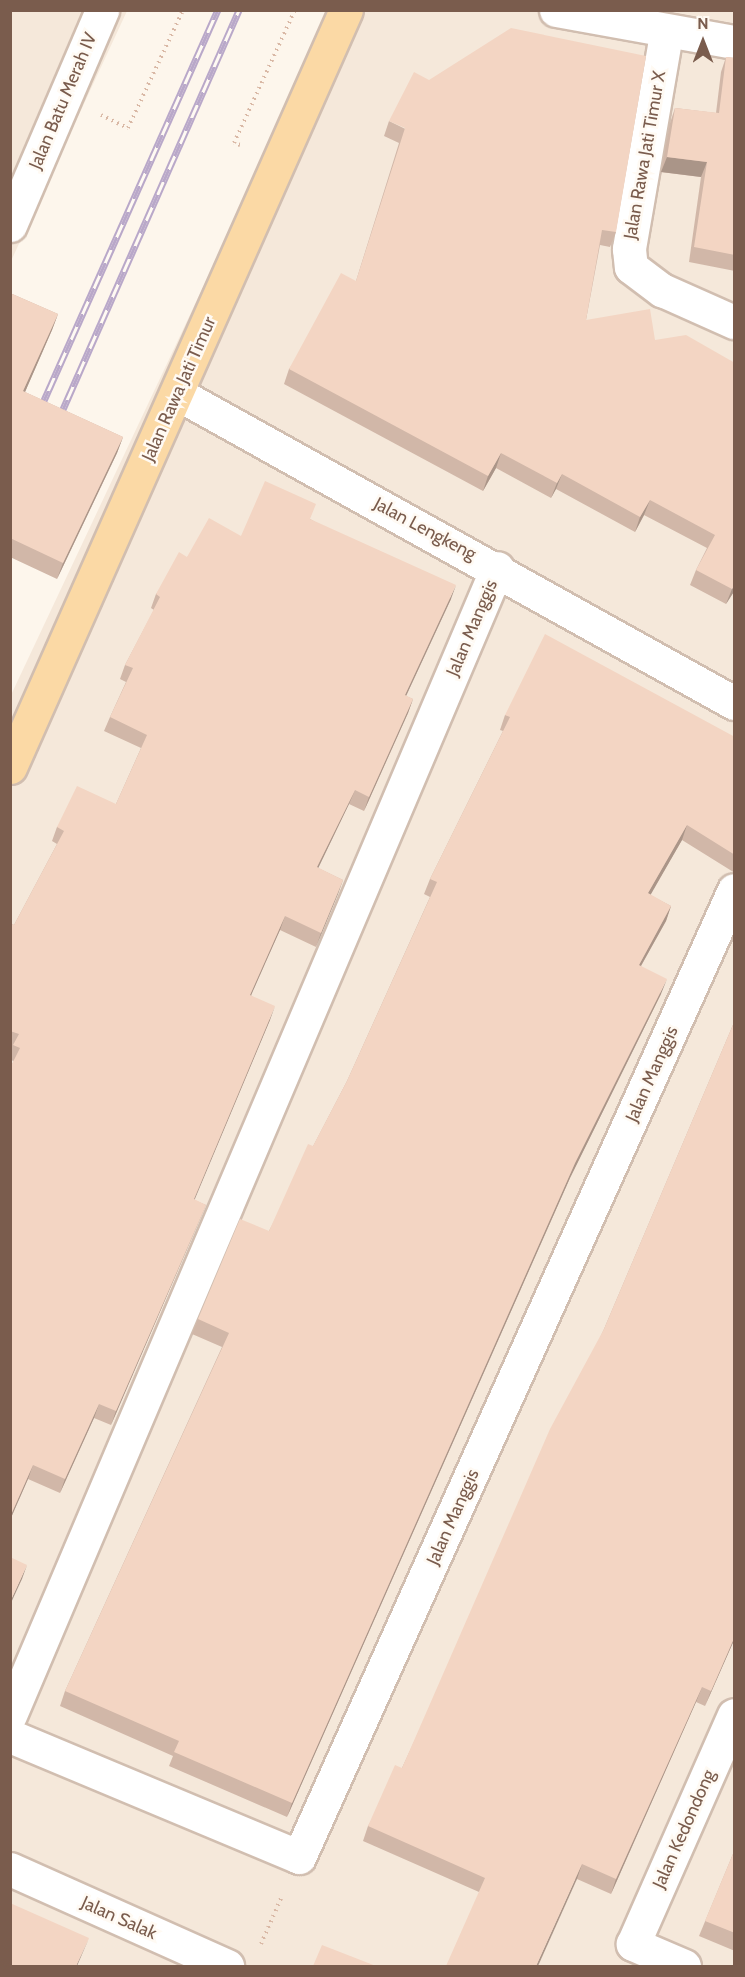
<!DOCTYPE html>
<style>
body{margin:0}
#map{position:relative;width:745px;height:1977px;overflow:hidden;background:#fdf6ec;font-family:Cabin,sans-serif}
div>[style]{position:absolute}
.residential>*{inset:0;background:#f5e8da}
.path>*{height:4px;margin-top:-2px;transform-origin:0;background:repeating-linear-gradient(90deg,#d9b8a5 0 1.5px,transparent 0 6px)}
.roads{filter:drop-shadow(2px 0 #d1beb0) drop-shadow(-2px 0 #d1beb0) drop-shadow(0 2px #d1beb0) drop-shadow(0 -2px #d1beb0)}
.minor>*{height:33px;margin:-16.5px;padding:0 16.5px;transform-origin:16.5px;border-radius:16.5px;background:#fff}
.major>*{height:33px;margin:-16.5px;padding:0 16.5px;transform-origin:16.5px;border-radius:16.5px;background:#fbd9a5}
.rail>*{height:7px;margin-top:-3.5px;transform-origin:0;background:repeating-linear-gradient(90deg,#fffaf3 0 14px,#b9a8c9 0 28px);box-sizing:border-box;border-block:2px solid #b9a8c9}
.wall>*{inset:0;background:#d1b7a8}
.shaded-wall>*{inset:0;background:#aa9588}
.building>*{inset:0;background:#f3d5c3}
span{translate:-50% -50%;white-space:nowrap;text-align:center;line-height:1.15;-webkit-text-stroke:5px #fffaf3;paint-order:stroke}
.street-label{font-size:18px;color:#7a5c4d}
.frame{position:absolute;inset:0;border:12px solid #7a5c4d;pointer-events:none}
.north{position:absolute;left:673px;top:12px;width:60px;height:60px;-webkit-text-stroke:4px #fffaf3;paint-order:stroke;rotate:0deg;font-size:16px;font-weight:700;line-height:24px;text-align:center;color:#7a5c4d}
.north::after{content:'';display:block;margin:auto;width:21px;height:27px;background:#7a5c4d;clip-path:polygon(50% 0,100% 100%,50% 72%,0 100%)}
</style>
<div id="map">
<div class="residential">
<i style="clip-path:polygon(11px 11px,127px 11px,11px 261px)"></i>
<i style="clip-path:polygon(333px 11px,734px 11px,734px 1966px,11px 1966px,11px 695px)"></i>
</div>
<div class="path">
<i style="left:101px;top:115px;width:30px;rotate:26deg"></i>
<i style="left:128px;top:128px;width:130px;rotate:-65deg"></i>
<i style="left:240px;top:145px;width:6px;rotate:-162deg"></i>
<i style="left:234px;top:143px;width:146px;rotate:-65.4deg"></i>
<i style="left:261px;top:1944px;width:52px;rotate:-66.4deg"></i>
</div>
<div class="roads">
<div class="minor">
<i style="left:556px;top:10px;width:181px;rotate:10.2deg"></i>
<i style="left:666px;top:34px;width:218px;rotate:99.8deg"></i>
<i style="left:629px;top:249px;width:18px;rotate:84deg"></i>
<i style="left:631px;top:267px;width:39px;rotate:37deg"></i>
<i style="left:662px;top:290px;width:79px;rotate:24deg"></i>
<i style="left:10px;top:225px;width:234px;rotate:-66.8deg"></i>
<i style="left:178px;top:394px;width:636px;rotate:29.06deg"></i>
<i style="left:10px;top:1715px;width:1246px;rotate:-66.99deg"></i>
<i style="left:10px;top:1736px;width:313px;rotate:22.7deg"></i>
<i style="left:299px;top:1857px;width:1060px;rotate:-65.78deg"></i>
<i style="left:10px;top:1869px;width:238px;rotate:24.1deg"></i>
<i style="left:684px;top:1966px;width:56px;rotate:-156.7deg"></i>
<i style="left:633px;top:1944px;width:250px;rotate:-66.2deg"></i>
</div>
<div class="major">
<i style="left:10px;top:767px;width:828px;rotate:-66.07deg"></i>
</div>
</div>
<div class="rail">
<i style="left:37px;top:416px;width:445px;rotate:-66deg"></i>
<i style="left:56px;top:425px;width:454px;rotate:-66.2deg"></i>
</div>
<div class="wall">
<i style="clip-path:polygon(726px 57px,735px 58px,735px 271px,689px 262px,701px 177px,661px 172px,670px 123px,675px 108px,716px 113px,721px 72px)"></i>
<i style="clip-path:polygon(389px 121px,616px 232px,610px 247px,600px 245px,586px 320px,735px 363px,735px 590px,726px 604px,690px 585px,696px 570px,707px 548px,644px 515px,635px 532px,556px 489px,551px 498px,496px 468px,483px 491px,284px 384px,289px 369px,356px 281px,399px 143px,384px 136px)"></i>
<i style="clip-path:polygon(10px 293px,58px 314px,52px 330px,25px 392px,123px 437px,117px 453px,57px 579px,10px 557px)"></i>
<i style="clip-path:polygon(310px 519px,451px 599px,406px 696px,413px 699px,408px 713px,364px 811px,349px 804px,318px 868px,343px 880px,316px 947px,280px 930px,251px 995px,270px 1020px,194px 1200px,206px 1205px,200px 1219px,111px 1425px,94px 1418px,60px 1493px,28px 1479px,10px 1520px,10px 1068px,14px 1061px,10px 1060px,10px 1051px,12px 1047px,10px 1047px,10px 923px,14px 925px,57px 844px,52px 841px,57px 827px,116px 804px,141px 748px,104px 731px,110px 717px,126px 682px,120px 679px,125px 665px,154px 610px,151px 608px,156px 594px,187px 557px,241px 536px)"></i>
<i style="clip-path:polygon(505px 715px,735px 737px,735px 873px,682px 840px,650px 895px,671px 906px,666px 921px,641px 966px,661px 994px,570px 1178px,287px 1817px,169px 1766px,173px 1756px,60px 1706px,65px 1691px,222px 1347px,192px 1334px,198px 1319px,269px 1231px,347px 1081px,430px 897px,424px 894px,430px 879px,503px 731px,500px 730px)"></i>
<i style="clip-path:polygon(735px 1020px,735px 1638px,705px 1706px,696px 1702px,611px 1894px,577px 1879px,479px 1892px,363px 1841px,368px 1826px,402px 1768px,604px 1329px)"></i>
<i style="clip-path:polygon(735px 1849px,735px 1951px,699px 1936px)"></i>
</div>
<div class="shaded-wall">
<i style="clip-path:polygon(667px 157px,707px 162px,701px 177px,661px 172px)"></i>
<i style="clip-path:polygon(58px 314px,52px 330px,18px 408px,23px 391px)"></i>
<i style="clip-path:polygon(123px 437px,117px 453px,57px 579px,63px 563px)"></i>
<i style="clip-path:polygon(501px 453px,496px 468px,483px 491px,488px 476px)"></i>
<i style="clip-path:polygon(562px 474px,556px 489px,551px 498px,557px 483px)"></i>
<i style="clip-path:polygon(650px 500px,644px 515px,635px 532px,640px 517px)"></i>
<i style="clip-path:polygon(456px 585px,451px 599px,400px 709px,405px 695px)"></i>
<i style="clip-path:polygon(735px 585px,735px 590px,726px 604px,732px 589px)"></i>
<i style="clip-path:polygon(413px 699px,408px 713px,364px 811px,369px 797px)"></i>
<i style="clip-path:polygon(355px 790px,349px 804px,312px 881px,317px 867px)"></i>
<i style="clip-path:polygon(687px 825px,682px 840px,643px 908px,648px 893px)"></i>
<i style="clip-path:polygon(343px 880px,338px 894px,316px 947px,321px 933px)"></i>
<i style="clip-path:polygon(671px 906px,666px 921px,633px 980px,639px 965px)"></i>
<i style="clip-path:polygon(285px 916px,280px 930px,245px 1009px,250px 995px)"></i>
<i style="clip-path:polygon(667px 979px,661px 994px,570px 1178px,287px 1817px,292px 1803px,575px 1163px)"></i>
<i style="clip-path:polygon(275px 1006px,270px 1020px,189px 1213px,194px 1199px)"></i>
<i style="clip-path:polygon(206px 1205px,200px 1219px,111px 1425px,116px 1411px)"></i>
<i style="clip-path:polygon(99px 1404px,94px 1418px,60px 1493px,65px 1479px)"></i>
<i style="clip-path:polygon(33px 1465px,28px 1479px,10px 1520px,10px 1517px)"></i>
<i style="clip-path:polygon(27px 1565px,22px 1579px,10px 1605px,10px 1602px)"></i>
<i style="clip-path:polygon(735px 1636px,735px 1638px,705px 1706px,711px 1691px)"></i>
<i style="clip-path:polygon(702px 1687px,696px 1702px,611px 1894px,616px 1879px)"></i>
<i style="clip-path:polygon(582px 1864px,577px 1879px,538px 1966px,536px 1966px)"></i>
<i style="clip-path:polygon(89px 1938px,77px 1966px,76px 1966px)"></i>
</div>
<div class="building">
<i style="clip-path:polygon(511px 28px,646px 56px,616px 232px,602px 230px,586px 320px,650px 309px,655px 340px,686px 335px,735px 363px,735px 585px,732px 589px,696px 570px,715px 535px,650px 500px,640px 517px,562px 474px,557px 483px,501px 453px,488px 476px,289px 369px,341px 273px,356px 281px,405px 128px,389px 121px,414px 72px,429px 80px)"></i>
<i style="clip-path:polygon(726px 57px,735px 58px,735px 255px,694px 247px,707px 162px,667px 157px,675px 108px,719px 113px)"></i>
<i style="clip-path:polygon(10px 293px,58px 314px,23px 391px,123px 437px,63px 563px,10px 538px)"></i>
<i style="clip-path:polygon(265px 481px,316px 504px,310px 519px,456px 585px,405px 695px,413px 699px,369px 797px,355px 790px,317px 867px,343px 880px,321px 933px,285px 916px,250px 995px,275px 1006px,194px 1199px,206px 1205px,116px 1411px,99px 1404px,65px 1479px,33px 1465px,10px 1517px,10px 1068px,20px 1048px,13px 1045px,19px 1034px,10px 1031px,10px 923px,14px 925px,64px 831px,57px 827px,77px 786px,116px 804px,147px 735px,110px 717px,133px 668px,125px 665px,160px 597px,156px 594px,179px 552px,187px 557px,209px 518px,241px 536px)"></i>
<i style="clip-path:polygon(545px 634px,735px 737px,735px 855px,687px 825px,648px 893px,671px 906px,639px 965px,667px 979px,575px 1163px,292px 1803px,174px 1752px,179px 1741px,65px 1691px,229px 1333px,198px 1319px,240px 1219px,269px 1231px,308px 1144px,313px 1146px,347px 1081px,437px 882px,430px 879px,510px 717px,505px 715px)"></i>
<i style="clip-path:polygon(735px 1020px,735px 1636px,711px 1691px,702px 1687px,616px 1879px,582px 1864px,536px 1966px,446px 1966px,485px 1878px,368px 1826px,395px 1765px,402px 1768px,550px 1429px,604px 1329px)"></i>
<i style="clip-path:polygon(10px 1557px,27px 1565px,10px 1602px)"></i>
<i style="clip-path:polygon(735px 1849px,735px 1933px,705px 1921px)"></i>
<i style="clip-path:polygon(10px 1903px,89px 1938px,76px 1966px,10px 1966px)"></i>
<i style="clip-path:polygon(322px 1945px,376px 1966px,313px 1966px)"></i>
</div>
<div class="street-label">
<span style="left:63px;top:101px;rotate:-67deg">Jalan Batu Merah IV</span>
<span style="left:645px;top:155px;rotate:-80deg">Jalan Rawa Jati Timur X</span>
<span style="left:179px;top:389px;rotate:-66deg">Jalan Rawa Jati Timur</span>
<span style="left:425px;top:529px;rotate:28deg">Jalan Lengkeng</span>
<span style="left:472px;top:628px;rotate:-67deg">Jalan Manggis</span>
<span style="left:652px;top:1074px;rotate:-66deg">Jalan Manggis</span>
<span style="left:453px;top:1517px;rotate:-66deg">Jalan Manggis</span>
<span style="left:684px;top:1829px;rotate:-66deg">Jalan Kedondong</span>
<span style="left:119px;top:1918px;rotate:24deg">Jalan Salak</span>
</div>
<div class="frame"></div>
<div class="north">N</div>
</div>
